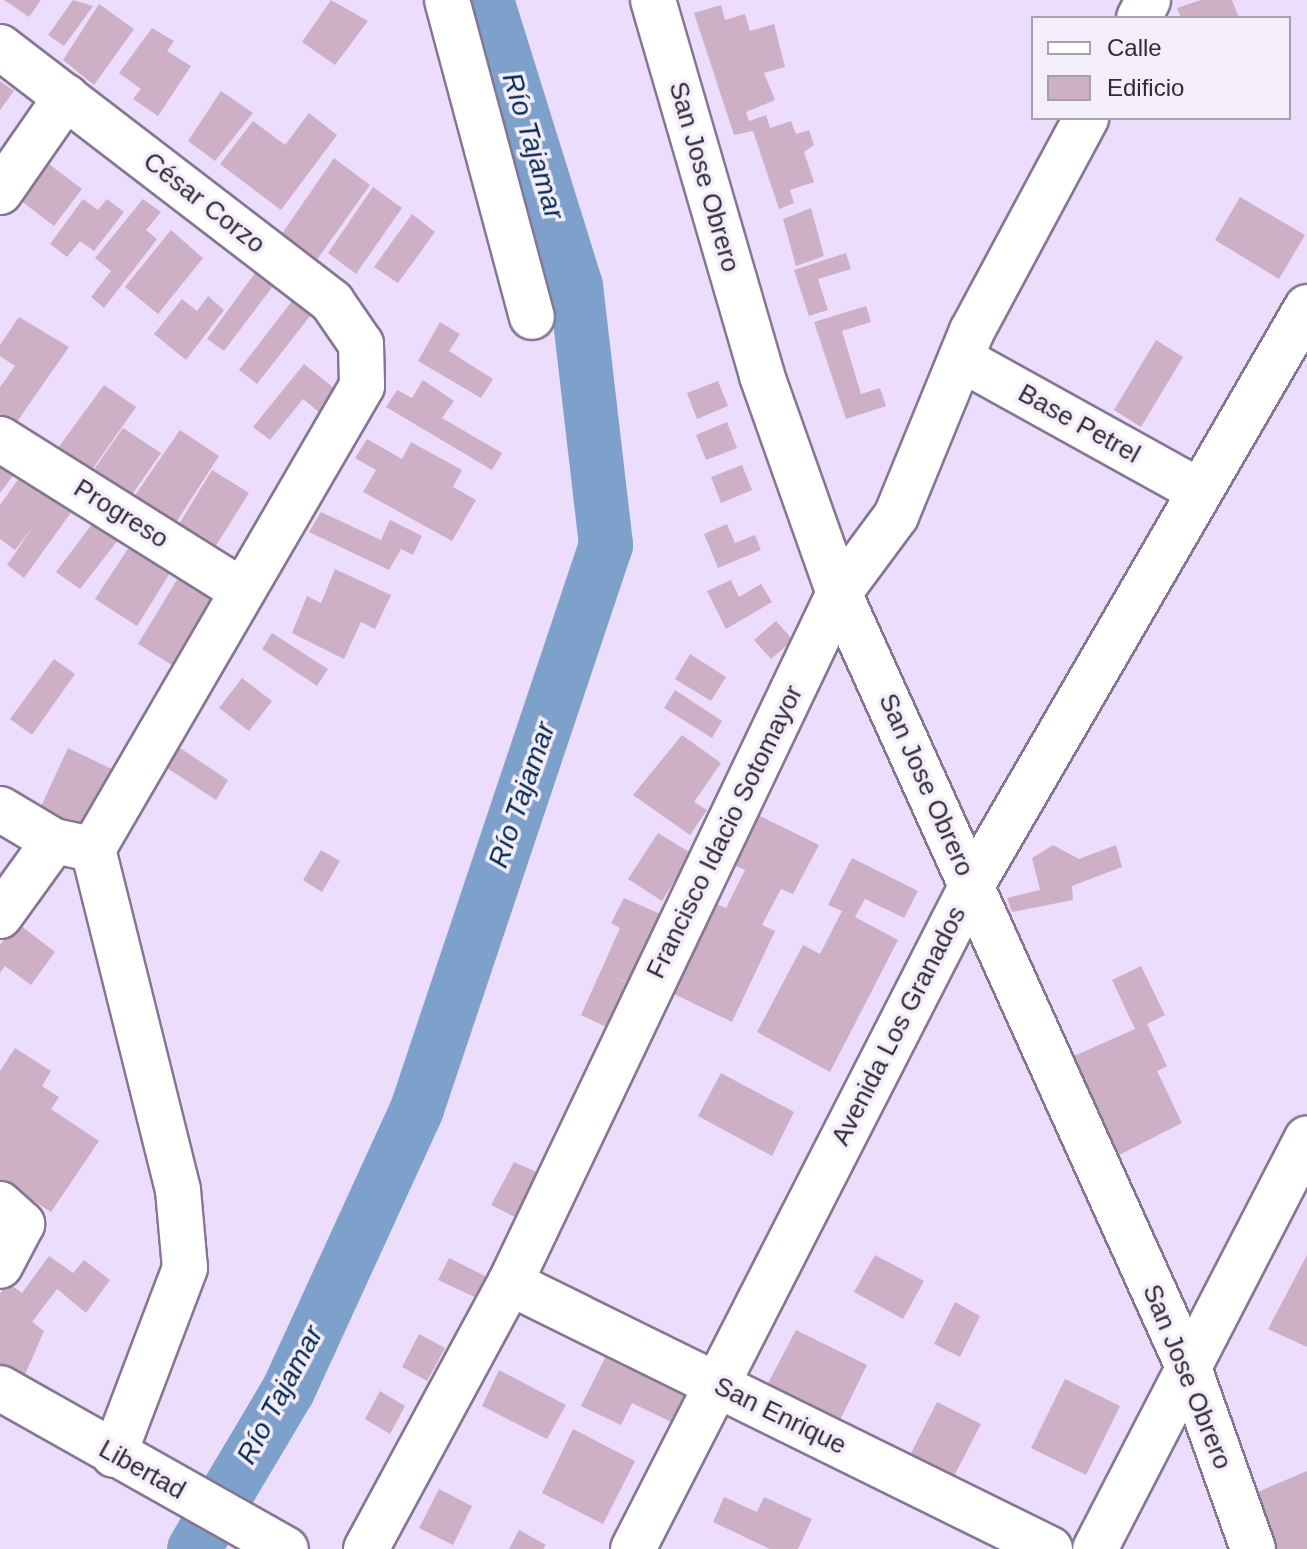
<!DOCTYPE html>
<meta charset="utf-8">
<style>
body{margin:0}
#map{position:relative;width:1307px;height:1549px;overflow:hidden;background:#ecddfc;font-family:Helvetica,sans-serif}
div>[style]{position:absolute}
.river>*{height:54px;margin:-27px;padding:0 27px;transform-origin:27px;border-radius:27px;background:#7ea1cc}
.building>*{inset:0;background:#cdb0c6}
.roads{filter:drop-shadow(2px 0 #857793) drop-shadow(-2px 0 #857793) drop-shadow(0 2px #857793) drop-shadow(0 -2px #857793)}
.minor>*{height:44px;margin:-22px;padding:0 22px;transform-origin:22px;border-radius:22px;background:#fff}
span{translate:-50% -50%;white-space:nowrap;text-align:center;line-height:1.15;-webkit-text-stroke:7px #f4eefb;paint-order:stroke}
.street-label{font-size:26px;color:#312b37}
.water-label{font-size:28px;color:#032950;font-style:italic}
.legend{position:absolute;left:1031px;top:16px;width:260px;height:104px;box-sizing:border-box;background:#f4eefb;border:2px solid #a6a0ad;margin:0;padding:10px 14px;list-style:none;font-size:24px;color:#312b37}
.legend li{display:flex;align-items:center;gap:16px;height:40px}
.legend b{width:40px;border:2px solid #a6a0ad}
</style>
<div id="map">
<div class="river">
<i style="left:194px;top:1549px;width:184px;rotate:-59.3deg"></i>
<i style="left:288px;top:1391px;width:310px;rotate:-65.4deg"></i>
<i style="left:417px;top:1109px;width:595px;rotate:-71.47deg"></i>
<i style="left:606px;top:545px;width:261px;rotate:-96.6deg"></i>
<i style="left:576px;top:286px;width:300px;rotate:-107.3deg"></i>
</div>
<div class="building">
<i style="clip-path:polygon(4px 0,41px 0,29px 17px)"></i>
<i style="clip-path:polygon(73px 0,93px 6px,64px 46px,48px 35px)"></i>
<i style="clip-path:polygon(331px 0,368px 21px,335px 65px,302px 42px)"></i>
<i style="clip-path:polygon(1201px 0,1232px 0,1239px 18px,1181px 18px,1177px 8px)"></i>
<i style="clip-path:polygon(99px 4px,134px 29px,94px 85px,63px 60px)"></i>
<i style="clip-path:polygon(721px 5px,725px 20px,745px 14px,750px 31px,774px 24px,785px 67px,764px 73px,775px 100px,746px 112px,749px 121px,766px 115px,770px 128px,791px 121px,796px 134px,809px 130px,814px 145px,804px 152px,814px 182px,790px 190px,794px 203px,779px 209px,753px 131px,734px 135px,694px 13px)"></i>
<i style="clip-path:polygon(152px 28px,174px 41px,167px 51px,191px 66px,158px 116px,133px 99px,141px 89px,119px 73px)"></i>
<i style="clip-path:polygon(0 81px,14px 91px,0 110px)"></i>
<i style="clip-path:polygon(221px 91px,253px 113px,215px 161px,188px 141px)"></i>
<i style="clip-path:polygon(309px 113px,337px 135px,281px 210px,220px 164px,253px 121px,285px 145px)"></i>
<i style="clip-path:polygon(41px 158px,82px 189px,54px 226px,16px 197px)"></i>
<i style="clip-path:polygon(334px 158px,370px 185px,316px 261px,281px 235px)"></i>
<i style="clip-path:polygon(373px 187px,402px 208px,356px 274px,328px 253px)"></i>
<i style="clip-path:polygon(1240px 197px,1305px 235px,1279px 279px,1215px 240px)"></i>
<i style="clip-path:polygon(83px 199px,98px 210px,107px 199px,124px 212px,94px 251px,80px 241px,67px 257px,50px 244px)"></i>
<i style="clip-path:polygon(143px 199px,161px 212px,146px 230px,157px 239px,104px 308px,91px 297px,111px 271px,95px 258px)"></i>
<i style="clip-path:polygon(811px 208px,824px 256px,796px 266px,783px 219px)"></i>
<i style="clip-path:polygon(412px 214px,435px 232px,398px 283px,374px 267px)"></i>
<i style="clip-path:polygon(171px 230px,203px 258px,158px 314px,125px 287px)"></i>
<i style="clip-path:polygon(846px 253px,851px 269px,818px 279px,828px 310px,809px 316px,794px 270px)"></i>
<i style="clip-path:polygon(255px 273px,273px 286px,224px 351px,207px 339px)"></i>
<i style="clip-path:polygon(208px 296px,224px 310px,186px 360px,154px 334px,182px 299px,197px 311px)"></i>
<i style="clip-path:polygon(292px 301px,310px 316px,257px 384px,239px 370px)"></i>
<i style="clip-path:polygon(866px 306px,871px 322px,842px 331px,861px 394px,880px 388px,886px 406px,846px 419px,814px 322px)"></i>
<i style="clip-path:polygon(19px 317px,69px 347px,14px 426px,0 417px,0 387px,15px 366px,0 356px,0 345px)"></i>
<i style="clip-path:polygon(440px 322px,460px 334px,449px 351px,493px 379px,481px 398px,418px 361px)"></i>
<i style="clip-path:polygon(1156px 340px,1183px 357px,1141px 427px,1114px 410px)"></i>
<i style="clip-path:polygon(304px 364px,339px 392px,325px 417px,303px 399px,270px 440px,253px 427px)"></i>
<i style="clip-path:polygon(423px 380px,454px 401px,442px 418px,502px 453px,492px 470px,386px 407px,397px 390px,412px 398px)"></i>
<i style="clip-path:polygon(718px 381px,728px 406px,697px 419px,687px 393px)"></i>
<i style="clip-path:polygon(104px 385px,136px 407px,89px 474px,55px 452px)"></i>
<i style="clip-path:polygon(727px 422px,737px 448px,706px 460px,696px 435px)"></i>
<i style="clip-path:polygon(123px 428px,161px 453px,129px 499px,90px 475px)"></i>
<i style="clip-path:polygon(180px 430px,219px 456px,173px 527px,131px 501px)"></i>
<i style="clip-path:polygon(367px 439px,402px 459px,411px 442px,462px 470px,453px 487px,476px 500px,452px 541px,363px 492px,376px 470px,355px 458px)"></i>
<i style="clip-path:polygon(0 463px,15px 473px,0 493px)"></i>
<i style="clip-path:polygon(742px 465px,752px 490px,721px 503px,711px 477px)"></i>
<i style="clip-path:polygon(212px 470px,249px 493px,212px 552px,176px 529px)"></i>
<i style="clip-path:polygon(20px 477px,72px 511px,24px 578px,7px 565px,33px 527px,15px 550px,0 539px,0 505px)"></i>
<i style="clip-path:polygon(321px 512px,381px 540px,390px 520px,422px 536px,413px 555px,401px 549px,389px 570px,309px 532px)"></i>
<i style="clip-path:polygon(92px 524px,118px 540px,80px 589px,56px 572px)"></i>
<i style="clip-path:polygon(727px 524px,735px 543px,755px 535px,761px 550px,718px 568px,704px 534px)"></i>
<i style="clip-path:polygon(129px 547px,170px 573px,137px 626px,95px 599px)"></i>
<i style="clip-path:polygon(335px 569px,391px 595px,375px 629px,361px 622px,344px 659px,292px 633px,307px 596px,321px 603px)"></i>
<i style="clip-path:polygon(178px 578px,214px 599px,175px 667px,138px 644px)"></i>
<i style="clip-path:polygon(731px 580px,739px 597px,761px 584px,772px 602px,726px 629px,707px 591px)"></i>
<i style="clip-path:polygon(776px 621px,793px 640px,771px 659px,754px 640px)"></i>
<i style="clip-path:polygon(272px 633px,328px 669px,317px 686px,262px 649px)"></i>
<i style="clip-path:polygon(690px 654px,726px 677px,711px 701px,675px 679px)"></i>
<i style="clip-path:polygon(54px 659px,75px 674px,32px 735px,10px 719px)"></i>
<i style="clip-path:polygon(242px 678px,272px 701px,249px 731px,219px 708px)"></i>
<i style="clip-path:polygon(675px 690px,722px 721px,712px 738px,664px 708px)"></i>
<i style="clip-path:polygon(682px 735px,721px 763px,694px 802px,707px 810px,690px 835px,633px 795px)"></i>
<i style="clip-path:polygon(177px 746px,228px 780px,216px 800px,164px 766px)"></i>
<i style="clip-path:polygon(68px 748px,116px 771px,85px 837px,37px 815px)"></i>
<i style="clip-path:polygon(758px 815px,819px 845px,793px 894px,781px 889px,762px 925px,775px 931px,732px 1022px,668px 991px,710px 901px,726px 908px,745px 870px,734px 865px)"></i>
<i style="clip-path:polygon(658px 833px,691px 853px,662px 901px,628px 879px)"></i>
<i style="clip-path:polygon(1053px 845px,1079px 859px,1116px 845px,1122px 867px,1072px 886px,1073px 900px,1012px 912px,1007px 898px,1040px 890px,1032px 858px)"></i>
<i style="clip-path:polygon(321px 850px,340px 861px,322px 892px,303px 880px)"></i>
<i style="clip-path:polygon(852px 858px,918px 891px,904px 918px,865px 899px,855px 917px,898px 940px,830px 1072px,757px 1032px,803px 945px,820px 954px,842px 911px,828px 905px)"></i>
<i style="clip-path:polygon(624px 898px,665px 916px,633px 985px,613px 976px,633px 986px,613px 1030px,581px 1015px,620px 928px,611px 923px)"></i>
<i style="clip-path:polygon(16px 922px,55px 952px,31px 985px,5px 966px,0 973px,0 945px)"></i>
<i style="clip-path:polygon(1141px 966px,1165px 1015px,1147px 1024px,1167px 1066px,1157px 1071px,1182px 1123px,1119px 1155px,1074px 1056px,1135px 1029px,1112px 980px)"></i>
<i style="clip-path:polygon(15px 1048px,51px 1071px,42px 1086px,59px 1097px,51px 1109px,99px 1141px,51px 1212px,0 1180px,0 1071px)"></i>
<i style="clip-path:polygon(721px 1073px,794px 1112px,772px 1156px,698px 1116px)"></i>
<i style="clip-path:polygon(514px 1162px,541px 1174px,519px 1219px,491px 1205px)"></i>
<i style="clip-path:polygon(875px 1255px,924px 1281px,903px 1319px,854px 1292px)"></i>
<i style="clip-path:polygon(1307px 1255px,1307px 1347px,1268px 1329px)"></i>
<i style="clip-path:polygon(49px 1256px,73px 1273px,84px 1260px,110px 1280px,86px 1313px,57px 1289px,32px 1322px,44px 1331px,23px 1379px,0 1368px,0 1294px,7px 1282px,22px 1293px)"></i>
<i style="clip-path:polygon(449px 1258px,489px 1278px,479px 1299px,438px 1280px)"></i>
<i style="clip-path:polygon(955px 1302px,980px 1316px,960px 1357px,934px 1344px)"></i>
<i style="clip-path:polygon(796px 1330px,867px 1365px,839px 1422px,766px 1387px)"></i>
<i style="clip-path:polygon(419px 1334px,445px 1348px,427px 1381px,402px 1367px)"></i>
<i style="clip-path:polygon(607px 1354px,686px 1391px,671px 1422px,632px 1403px,621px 1425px,581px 1406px)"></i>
<i style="clip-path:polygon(499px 1370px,566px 1405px,547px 1439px,482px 1406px)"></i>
<i style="clip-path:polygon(1065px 1379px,1120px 1406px,1086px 1475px,1031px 1448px)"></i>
<i style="clip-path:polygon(380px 1391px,405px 1406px,390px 1434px,365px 1419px)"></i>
<i style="clip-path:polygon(937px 1402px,981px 1424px,953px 1478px,909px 1457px)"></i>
<i style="clip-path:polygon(573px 1429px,635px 1461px,603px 1524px,542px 1493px)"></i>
<i style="clip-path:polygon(1307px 1471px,1307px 1549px,1273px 1549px,1253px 1494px)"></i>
<i style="clip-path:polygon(439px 1489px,472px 1506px,453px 1545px,419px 1528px)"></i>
<i style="clip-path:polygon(724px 1497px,757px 1512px,764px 1497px,812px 1519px,798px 1549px,770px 1549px,713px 1522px)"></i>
<i style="clip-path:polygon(519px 1530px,546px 1545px,543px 1549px,509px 1549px)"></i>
</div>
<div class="roads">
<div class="minor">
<i style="left:447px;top:0;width:328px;rotate:75deg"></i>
<i style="left:653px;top:0;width:391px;rotate:73.8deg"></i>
<i style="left:762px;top:376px;width:230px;rotate:70.5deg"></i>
<i style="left:839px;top:593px;width:854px;rotate:65.72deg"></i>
<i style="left:1190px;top:1371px;width:189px;rotate:70.5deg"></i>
<i style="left:1139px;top:18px;width:20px;rotate:-63deg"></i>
<i style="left:0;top:47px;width:419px;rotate:37.5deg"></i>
<i style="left:332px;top:302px;width:51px;rotate:55.4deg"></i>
<i style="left:361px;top:344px;width:42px;rotate:88.6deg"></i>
<i style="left:362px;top:386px;width:535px;rotate:120.16deg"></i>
<i style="left:93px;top:849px;width:351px;rotate:76deg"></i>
<i style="left:178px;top:1190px;width:78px;rotate:84.9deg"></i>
<i style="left:185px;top:1268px;width:200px;rotate:110.8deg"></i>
<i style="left:0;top:192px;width:116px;rotate:-55.2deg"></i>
<i style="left:961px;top:359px;width:269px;rotate:29deg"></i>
<i style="left:0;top:439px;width:284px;rotate:32.1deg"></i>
<i style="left:0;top:809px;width:63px;rotate:30.7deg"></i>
<i style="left:54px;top:841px;width:40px;rotate:12deg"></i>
<i style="left:0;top:916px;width:92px;rotate:-54.2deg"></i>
<i style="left:0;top:1204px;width:30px;rotate:42deg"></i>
<i style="left:22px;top:1224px;width:47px;rotate:117.6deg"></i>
<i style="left:510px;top:1283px;width:602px;rotate:26.22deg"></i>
<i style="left:0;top:1388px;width:328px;rotate:29.4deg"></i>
<i style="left:366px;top:1549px;width:302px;rotate:-61.6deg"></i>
<i style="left:510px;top:1283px;width:764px;rotate:-64.51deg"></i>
<i style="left:839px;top:593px;width:96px;rotate:-53.5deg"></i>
<i style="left:896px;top:516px;width:200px;rotate:-67.7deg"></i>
<i style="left:972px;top:331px;width:242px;rotate:-61.8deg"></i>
<i style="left:633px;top:1549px;width:746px;rotate:-62.95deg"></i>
<i style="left:972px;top:885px;width:668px;rotate:-59.9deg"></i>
<i style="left:1095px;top:1549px;width:462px;rotate:-62.7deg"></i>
</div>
</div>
<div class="street-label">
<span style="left:704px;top:177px;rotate:74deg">San Jose Obrero</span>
<span style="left:204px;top:203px;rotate:38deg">César Corzo</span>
<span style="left:1079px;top:424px;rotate:29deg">Base Petrel</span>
<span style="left:121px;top:514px;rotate:32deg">Progreso</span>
<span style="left:926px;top:785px;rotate:66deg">San Jose Obrero</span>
<span style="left:725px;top:832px;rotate:-64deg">Francisco Idacio Sotomayor</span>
<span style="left:899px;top:1026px;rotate:-63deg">Avenida Los Granados</span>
<span style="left:1187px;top:1377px;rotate:68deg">San Jose Obrero</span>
<span style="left:780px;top:1416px;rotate:26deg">San Enrique</span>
<span style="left:142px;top:1470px;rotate:29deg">Libertad</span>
</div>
<div class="water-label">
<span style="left:533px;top:146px;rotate:73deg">Río Tajamar</span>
<span style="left:522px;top:795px;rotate:-71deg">Río Tajamar</span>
<span style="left:280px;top:1395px;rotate:-62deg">Río Tajamar</span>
</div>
<ul class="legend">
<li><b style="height:10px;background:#fff"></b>Calle</li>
<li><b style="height:22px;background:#cdb0c6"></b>Edificio</li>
</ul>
</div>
